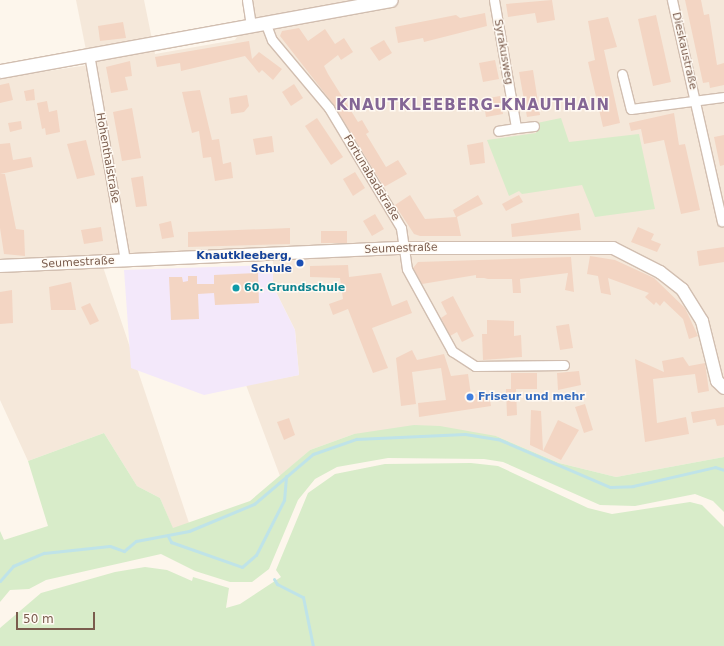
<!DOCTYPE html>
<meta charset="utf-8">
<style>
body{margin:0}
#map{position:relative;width:724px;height:646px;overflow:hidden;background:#fdf6ec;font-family:"DejaVu Sans",sans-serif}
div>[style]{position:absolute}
.residential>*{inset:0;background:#f5e8da}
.education>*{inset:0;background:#f3e8fa}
.green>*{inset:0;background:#d8ecc9}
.stream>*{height:3px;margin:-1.5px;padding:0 1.5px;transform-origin:1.5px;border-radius:1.5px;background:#bfe3e8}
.building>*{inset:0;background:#f3d5c3}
.roads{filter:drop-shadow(1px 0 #d1beb0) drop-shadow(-1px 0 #d1beb0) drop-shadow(0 1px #d1beb0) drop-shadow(0 -1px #d1beb0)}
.minor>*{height:9px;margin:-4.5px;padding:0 4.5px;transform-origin:4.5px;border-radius:4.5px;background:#fff}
.tertiary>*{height:12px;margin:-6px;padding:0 6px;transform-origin:6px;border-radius:6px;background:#fff}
.secondary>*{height:13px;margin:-6.5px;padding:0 6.5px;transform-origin:6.5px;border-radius:6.5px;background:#fff}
.dots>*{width:11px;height:11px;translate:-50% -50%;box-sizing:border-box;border:2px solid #fffaf3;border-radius:50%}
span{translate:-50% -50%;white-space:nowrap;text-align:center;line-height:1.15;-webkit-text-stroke:3px #fffaf3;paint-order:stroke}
.street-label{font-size:11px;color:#7a5c4d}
.transit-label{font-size:11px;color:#164399;font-weight:700}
.right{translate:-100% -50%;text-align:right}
.culture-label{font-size:11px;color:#0d838f;font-weight:700}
.left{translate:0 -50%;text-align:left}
.shop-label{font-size:11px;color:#366cbe;font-weight:700}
.district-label{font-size:15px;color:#846695;font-weight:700;letter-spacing:1px}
.scale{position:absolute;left:16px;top:612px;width:79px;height:18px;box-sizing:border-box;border:2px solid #7a5c4d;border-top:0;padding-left:5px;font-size:12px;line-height:14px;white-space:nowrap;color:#7a5c4d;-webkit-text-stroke:3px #fffaf3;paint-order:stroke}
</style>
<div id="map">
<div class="residential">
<i style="clip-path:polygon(76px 0,144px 0,155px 54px,235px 40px,254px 12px,252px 0,724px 0,724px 457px,616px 477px,559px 463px,496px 436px,354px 434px,310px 450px,280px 476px,246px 385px,299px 375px,295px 330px,273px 286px,273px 250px,100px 258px,189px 523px,173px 529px,160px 498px,137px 486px,104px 433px,28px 461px,0 400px,0 78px,89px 65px)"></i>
</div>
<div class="education">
<i style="clip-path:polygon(273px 265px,273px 286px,295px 330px,299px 375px,204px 395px,131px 368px,124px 270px)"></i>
</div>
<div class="green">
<i style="clip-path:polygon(561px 118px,569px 142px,639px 134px,655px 209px,595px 217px,582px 185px,522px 194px,519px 191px,509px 196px,487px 140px,536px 133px,537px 123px)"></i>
<i style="clip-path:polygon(414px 425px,440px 426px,496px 436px,559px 463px,616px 477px,724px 457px,724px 512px,713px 501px,695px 494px,635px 506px,600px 505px,503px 462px,484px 459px,388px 458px,337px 467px,315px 479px,298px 500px,269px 569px,252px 582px,230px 582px,195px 571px,161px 554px,46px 580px,29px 589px,10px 590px,0 602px,0 531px,4px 540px,48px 526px,28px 461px,104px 433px,137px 486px,160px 498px,173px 528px,250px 501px,310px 450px,354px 434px)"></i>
<i style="clip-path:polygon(471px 463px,498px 466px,588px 508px,612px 514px,690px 502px,702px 505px,724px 527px,724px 646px,0 646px,0 628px,41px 593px,115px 572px,145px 567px,167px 570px,192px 581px,193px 577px,229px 588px,226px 608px,240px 604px,281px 577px,276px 570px,308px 493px,335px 474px,385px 464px)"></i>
</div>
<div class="stream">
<i style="left:168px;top:536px;width:7px;rotate:63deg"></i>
<i style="left:171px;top:542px;width:75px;rotate:19.4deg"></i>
<i style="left:242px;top:567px;width:18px;rotate:-41deg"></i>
<i style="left:256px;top:555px;width:62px;rotate:-63deg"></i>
<i style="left:284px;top:500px;width:24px;rotate:-85deg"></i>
<i style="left:274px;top:579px;width:6px;rotate:59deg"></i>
<i style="left:277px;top:584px;width:29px;rotate:27deg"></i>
<i style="left:303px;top:597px;width:50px;rotate:78.5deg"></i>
<i style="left:0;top:581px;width:20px;rotate:-49deg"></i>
<i style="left:13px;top:566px;width:34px;rotate:-23deg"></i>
<i style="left:44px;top:553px;width:66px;rotate:-6.1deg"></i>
<i style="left:110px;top:546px;width:15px;rotate:20deg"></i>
<i style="left:124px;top:551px;width:16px;rotate:-40deg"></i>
<i style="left:136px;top:541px;width:54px;rotate:-10.7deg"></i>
<i style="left:189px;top:531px;width:70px;rotate:-22.6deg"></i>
<i style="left:254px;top:504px;width:77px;rotate:-40.3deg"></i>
<i style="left:313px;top:454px;width:46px;rotate:-19.2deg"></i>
<i style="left:356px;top:439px;width:109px;rotate:-2.6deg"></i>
<i style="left:465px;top:434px;width:33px;rotate:9deg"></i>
<i style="left:498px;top:439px;width:122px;rotate:23.2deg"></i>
<i style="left:610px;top:487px;width:23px;rotate:-2deg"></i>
<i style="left:633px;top:486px;width:84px;rotate:-13deg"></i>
<i style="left:715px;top:467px;width:9px;rotate:18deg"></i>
</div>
<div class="building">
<i style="clip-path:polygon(552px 0,555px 20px,537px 23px,535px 13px,508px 17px,506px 4px)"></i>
<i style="clip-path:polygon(685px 0,701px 0,704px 15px,709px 14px,717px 65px,724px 63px,724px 85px,710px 88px,709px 82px,703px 83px)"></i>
<i style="clip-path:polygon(485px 13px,487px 26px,424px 42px,423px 38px,398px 43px,395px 27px,456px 15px,460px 18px)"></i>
<i style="clip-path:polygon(656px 15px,671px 82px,653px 86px,638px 19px)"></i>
<i style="clip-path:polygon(608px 17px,617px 47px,604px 50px,620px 123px,603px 127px,588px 62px,595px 60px,588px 21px)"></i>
<i style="clip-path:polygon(123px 22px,126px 38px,100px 41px,98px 26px)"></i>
<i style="clip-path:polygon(299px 28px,308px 41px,325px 29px,335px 44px,344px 38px,353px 52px,341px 60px,338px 55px,324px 66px,328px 74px,358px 122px,362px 120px,369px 132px,366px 134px,386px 167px,398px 160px,407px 174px,384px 187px,334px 105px,280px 36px,282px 31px)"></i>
<i style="clip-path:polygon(384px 40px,392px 53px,379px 61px,370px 48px)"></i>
<i style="clip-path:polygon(249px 41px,252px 59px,259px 52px,282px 69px,273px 80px,262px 70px,259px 73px,245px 56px,181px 71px,180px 63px,157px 67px,155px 57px)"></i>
<i style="clip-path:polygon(495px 60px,499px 79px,483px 82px,479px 63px)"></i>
<i style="clip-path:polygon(130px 61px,132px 76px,125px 77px,128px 90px,111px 93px,106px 67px)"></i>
<i style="clip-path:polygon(533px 70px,540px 115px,527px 117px,519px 72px)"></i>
<i style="clip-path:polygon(9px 83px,13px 100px,0 103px,0 85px)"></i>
<i style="clip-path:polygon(294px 84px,303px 98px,291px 106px,282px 92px)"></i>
<i style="clip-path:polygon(34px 89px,35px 100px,26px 101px,24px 91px)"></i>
<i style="clip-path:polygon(200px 90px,212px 140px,219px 139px,223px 164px,231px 162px,233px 178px,215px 181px,211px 157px,203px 158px,199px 131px,192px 133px,182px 92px)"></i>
<i style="clip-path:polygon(247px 95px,249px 106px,244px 112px,231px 114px,229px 98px)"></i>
<i style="clip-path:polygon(500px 96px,503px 114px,486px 117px,483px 99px)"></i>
<i style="clip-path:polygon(47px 101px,49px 112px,57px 110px,60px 132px,46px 135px,45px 128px,42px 129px,37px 103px)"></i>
<i style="clip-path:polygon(132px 108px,141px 158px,122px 161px,113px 112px)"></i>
<i style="clip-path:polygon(674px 113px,679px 145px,685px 144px,700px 210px,681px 214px,664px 140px,644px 144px,641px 129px,631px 131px,629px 123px)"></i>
<i style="clip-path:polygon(317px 118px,343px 157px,331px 165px,305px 126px)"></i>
<i style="clip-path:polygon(21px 121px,22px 129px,10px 132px,8px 123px)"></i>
<i style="clip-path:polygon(724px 135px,724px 165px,720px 166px,714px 137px)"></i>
<i style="clip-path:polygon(272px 136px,274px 152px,256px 155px,253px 139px)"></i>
<i style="clip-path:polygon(86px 140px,95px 175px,77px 179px,67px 144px)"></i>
<i style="clip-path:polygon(483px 142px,485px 163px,470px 165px,467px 145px)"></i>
<i style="clip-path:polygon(10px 143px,13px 160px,31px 157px,33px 167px,0 174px,0 144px)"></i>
<i style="clip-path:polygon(355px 172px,365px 188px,353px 196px,343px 179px)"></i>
<i style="clip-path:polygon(0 174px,5px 174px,16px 229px,24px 230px,25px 256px,4px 254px,0 228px)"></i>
<i style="clip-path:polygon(143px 176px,147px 206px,136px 207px,131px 178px)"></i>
<i style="clip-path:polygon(410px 195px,425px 219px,456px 217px,453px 210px,478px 195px,483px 204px,457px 217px,461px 236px,420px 236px,414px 234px,395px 205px)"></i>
<i style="clip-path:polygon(519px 195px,523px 202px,506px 211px,502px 204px)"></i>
<i style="clip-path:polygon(579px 213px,581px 230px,512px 237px,511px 224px)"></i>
<i style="clip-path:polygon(375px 214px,384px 229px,372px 236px,363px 221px)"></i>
<i style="clip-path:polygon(171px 221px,174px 237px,162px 239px,159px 224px)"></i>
<i style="clip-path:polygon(101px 227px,103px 241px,84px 244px,81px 230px)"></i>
<i style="clip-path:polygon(638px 227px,654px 234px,651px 240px,661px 244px,657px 252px,631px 242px)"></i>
<i style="clip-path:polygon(290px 228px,290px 244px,188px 247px,188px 232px)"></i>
<i style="clip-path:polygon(321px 231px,347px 231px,347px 243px,321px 243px)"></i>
<i style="clip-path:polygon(724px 247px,724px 262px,699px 266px,697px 251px)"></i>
<i style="clip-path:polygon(590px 256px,615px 260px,654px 278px,685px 308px,698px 336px,689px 339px,683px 319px,664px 301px,660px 306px,656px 302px,654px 305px,645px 297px,649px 293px,608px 278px,611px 295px,601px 293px,598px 276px,587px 274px)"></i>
<i style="clip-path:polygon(571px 257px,574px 292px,565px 290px,568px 273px,520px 279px,521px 293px,513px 293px,512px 279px,484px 279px,488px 278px,476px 278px,476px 275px,422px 284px,413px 268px,418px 262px)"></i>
<i style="clip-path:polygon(348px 265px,349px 277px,381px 273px,392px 306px,407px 300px,412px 313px,372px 328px,388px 368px,373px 373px,348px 309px,333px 315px,329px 304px,343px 299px,340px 278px,310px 277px,310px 266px)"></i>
<i style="clip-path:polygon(258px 273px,259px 303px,215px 305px,214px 293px,198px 294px,199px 319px,171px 320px,169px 277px,182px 277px,183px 282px,188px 281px,188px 276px,197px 276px,197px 284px,214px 284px,214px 275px)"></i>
<i style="clip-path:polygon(71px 282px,76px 310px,51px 310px,49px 287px)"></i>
<i style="clip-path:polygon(12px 290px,13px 323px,0 324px,0 292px)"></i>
<i style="clip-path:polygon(453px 296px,474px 336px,462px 342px,457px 332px,450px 336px,441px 318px,447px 314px,441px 302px)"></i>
<i style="clip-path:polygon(90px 303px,99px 321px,90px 325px,81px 307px)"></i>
<i style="clip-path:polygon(487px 320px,514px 321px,514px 336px,521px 335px,522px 357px,483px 360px,482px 334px,487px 334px)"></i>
<i style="clip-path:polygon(569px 324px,573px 348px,560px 350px,556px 326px)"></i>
<i style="clip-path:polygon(412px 350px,417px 360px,444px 354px,451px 376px,468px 374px,471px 395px,489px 392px,491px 406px,419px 417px,418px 403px,446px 400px,441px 368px,412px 372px,416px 404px,401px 406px,396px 358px)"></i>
<i style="clip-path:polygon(683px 357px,689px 366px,705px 363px,709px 391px,698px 393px,695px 374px,653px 379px,657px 423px,686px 417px,689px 434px,645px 442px,635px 359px,664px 372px,662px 361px)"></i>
<i style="clip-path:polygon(579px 371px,581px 385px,558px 390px,557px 373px)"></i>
<i style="clip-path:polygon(511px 373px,537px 373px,537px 389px,511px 389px)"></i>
<i style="clip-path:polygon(506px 389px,516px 389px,517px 415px,507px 416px)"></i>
<i style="clip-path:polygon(585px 404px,593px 430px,584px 433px,575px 407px)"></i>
<i style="clip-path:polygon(724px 407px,724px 425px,717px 426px,715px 419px,693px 423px,691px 412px)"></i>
<i style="clip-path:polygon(531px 410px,541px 411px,543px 451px,530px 445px)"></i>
<i style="clip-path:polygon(289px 418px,295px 435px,284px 440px,277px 422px)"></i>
<i style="clip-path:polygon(558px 420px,579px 430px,561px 460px,543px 451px)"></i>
</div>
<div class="roads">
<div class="minor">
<i style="left:247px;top:0;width:25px;rotate:81deg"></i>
<i style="left:494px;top:0;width:130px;rotate:80.2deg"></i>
<i style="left:516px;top:128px;width:18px;rotate:171deg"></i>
<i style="left:672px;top:0;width:227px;rotate:77.3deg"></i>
<i style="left:265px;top:22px;width:19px;rotate:69deg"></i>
<i style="left:272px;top:40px;width:89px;rotate:50deg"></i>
<i style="left:329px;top:108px;width:140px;rotate:59deg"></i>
<i style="left:401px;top:228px;width:41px;rotate:81.7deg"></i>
<i style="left:407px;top:269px;width:94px;rotate:61.2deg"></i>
<i style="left:452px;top:351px;width:27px;rotate:33deg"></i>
<i style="left:475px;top:366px;width:89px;rotate:-0.6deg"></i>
<i style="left:89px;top:54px;width:210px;rotate:80.1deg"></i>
<i style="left:622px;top:74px;width:36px;rotate:76deg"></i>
<i style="left:631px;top:109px;width:94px;rotate:-7.4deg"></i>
<i style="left:516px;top:128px;width:18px;rotate:-6deg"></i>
</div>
<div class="tertiary">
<i style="left:0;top:266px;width:404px;rotate:-2.6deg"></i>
<i style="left:404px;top:248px;width:209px"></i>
<i style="left:613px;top:248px;width:53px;rotate:27.1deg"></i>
<i style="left:660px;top:272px;width:28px;rotate:38deg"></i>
<i style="left:682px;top:289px;width:38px;rotate:58deg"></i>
<i style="left:702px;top:321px;width:62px;rotate:76deg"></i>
<i style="left:717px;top:381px;width:10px;rotate:45deg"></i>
</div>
<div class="secondary">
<i style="left:0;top:71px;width:397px;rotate:-10.3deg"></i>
</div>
</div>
<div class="dots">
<i style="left:300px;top:263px;background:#1a4fb4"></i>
<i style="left:236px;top:288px;background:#0f9aa8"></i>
<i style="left:470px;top:397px;background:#3f7fe0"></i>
</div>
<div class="street-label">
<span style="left:684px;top:51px;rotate:77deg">Dieskaustraße</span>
<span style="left:503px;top:52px;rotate:80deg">Syrakusweg</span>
<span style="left:107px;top:158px;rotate:80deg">Hohenthalstraße</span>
<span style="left:371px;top:178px;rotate:59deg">Fortunabadstraße</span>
<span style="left:401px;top:249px;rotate:-2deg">Seumestraße</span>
<span style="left:78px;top:263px;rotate:-3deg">Seumestraße</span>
</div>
<div class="transit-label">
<span class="right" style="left:292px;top:263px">Knautkleeberg,<br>Schule</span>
</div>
<div class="culture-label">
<span class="left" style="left:244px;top:288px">60. Grundschule</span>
</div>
<div class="shop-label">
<span class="left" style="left:478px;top:397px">Friseur und mehr</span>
</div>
<div class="district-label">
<span style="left:473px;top:106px">KNAUTKLEEBERG-KNAUTHAIN</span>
</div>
<div class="scale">50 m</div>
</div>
